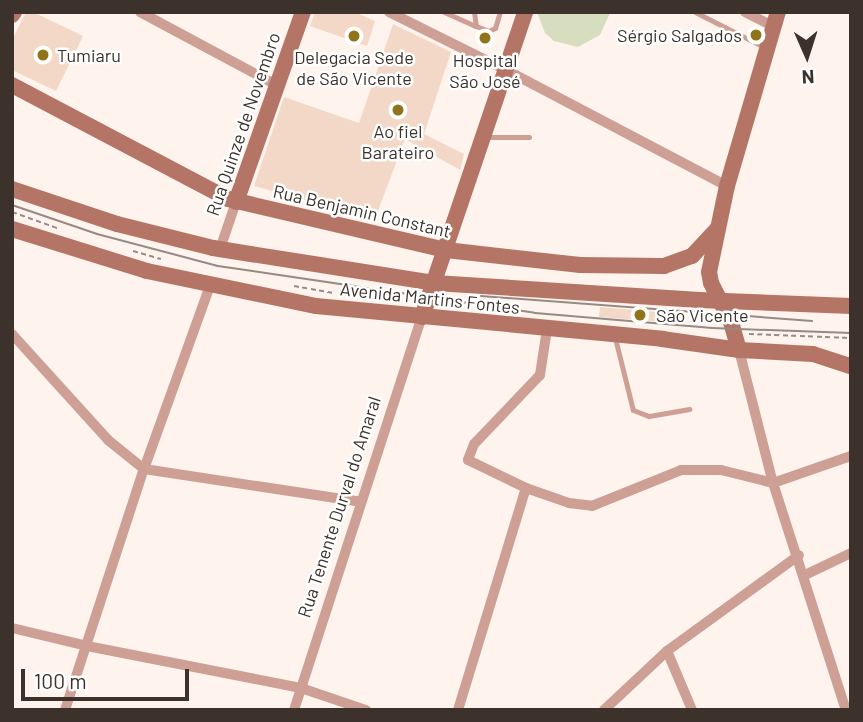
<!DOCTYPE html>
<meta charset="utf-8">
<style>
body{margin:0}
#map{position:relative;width:863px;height:722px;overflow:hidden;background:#fff3ed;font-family:Barlow,sans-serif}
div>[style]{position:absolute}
.green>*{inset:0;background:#d6debf}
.building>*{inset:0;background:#f3d7c7}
.path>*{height:2px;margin-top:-1px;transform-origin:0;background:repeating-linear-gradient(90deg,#988d86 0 5px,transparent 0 8.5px)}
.lane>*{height:5px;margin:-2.5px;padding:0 2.5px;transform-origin:2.5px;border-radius:2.5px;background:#cd9f95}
.street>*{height:10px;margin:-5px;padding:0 5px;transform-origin:5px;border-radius:5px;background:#cd9f95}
.secondary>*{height:16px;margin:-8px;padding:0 8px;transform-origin:8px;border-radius:8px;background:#b57566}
.tram>*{height:2px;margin:-1px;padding:0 1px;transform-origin:1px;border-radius:1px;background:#968b84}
.dots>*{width:19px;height:19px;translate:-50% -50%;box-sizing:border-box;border:4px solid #fff;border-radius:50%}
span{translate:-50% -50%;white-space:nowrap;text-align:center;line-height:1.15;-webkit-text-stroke:5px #fff;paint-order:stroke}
.poi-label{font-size:18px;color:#3c322b}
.right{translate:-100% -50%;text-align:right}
.left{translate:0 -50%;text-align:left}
.street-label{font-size:18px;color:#3c322b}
.frame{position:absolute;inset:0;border:14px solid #3c322b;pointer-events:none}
.north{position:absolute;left:772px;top:21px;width:70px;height:70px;-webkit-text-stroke:5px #fff;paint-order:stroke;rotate:177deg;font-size:19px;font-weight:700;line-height:28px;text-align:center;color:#3c322b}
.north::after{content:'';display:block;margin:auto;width:24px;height:32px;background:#3c322b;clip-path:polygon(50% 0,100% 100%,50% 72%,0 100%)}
.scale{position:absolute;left:21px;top:669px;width:168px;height:32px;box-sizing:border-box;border:4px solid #3c322b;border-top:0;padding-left:9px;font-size:21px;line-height:24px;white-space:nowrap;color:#3c322b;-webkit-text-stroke:5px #fff;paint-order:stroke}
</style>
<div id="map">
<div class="green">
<i style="clip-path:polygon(537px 12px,610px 12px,610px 13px,600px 35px,578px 47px,554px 41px,545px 33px)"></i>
</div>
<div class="building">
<i style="clip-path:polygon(26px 12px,33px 12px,83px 36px,56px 91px,12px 70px,12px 40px)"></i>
<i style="clip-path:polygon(315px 12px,355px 12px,375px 21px,367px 46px,310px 26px)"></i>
<i style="clip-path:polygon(393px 24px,451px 52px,424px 134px,464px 154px,460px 170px,405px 139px,375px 219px,254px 186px,284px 97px,359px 123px)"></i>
<i style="clip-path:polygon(600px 307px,681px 314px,680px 323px,599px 317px)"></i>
</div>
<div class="path">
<i style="left:12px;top:212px;width:48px;rotate:19.6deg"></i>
<i style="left:133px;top:251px;width:29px;rotate:16deg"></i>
<i style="left:294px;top:286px;width:40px;rotate:10deg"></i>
<i style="left:749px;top:334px;width:102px;rotate:2.2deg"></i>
</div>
<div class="lane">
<i style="left:444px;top:12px;width:35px;rotate:24deg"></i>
<i style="left:474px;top:12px;width:14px;rotate:82deg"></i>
<i style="left:476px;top:26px;width:14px;rotate:21deg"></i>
<i style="left:489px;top:31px;width:7px;rotate:-27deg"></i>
<i style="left:495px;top:28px;width:17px;rotate:-73deg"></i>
<i style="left:695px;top:12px;width:77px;rotate:26.9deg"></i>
<i style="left:486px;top:137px;width:43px"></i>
<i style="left:615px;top:338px;width:74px;rotate:76deg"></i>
<i style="left:633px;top:410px;width:17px;rotate:21deg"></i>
<i style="left:649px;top:416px;width:41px;rotate:-9.9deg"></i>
</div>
<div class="street">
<i style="left:140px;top:12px;width:157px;rotate:28.2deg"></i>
<i style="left:389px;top:12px;width:131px;rotate:26.4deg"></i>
<i style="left:506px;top:70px;width:250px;rotate:27.7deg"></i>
<i style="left:745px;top:12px;width:33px;rotate:27deg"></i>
<i style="left:220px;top:249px;width:50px;rotate:-71.2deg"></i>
<i style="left:547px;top:329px;width:47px;rotate:98.7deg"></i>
<i style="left:540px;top:375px;width:95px;rotate:133.7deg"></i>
<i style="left:474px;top:444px;width:17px;rotate:111deg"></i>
<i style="left:468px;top:460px;width:64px;rotate:25.8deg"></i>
<i style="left:526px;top:488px;width:46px;rotate:19.2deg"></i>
<i style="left:569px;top:503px;width:23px;rotate:7deg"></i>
<i style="left:592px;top:506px;width:96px;rotate:-22deg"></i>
<i style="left:681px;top:470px;width:40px"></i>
<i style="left:721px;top:470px;width:54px;rotate:14deg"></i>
<i style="left:773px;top:483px;width:83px;rotate:-19.1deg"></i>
<i style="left:12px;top:334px;width:143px;rotate:47.8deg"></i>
<i style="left:108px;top:440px;width:46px;rotate:38.9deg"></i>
<i style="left:144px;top:469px;width:219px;rotate:8.6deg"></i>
<i style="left:739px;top:350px;width:137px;rotate:75.7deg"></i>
<i style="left:773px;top:483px;width:238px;rotate:72.2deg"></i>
<i style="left:805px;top:575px;width:51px;rotate:-25.6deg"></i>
<i style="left:12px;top:628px;width:77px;rotate:13.5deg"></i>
<i style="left:87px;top:646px;width:218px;rotate:11.1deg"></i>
<i style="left:301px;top:688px;width:69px;rotate:18.7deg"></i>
<i style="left:667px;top:651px;width:64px;rotate:67deg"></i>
<i style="left:65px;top:710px;width:254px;rotate:-71.9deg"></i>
<i style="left:144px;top:469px;width:195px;rotate:-70.2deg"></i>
<i style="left:294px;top:710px;width:413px;rotate:-72deg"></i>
<i style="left:458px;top:710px;width:232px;rotate:-73deg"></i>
<i style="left:604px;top:710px;width:86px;rotate:-43.1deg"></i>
<i style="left:667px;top:651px;width:163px;rotate:-36deg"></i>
</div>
<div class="secondary">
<i style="left:12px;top:15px;width:4px;rotate:-56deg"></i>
<i style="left:12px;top:85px;width:244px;rotate:27.8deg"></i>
<i style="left:228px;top:199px;width:224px;rotate:13.2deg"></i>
<i style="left:446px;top:250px;width:135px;rotate:6.4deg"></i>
<i style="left:580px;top:265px;width:84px;rotate:0.7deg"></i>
<i style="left:664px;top:266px;width:30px;rotate:-20deg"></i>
<i style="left:692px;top:256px;width:38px;rotate:-47deg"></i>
<i style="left:12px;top:189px;width:111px;rotate:18.4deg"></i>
<i style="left:117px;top:224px;width:99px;rotate:14deg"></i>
<i style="left:213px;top:248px;width:225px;rotate:9deg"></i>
<i style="left:435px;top:283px;width:265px;rotate:3.7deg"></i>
<i style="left:699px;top:300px;width:152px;rotate:2.3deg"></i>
<i style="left:236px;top:202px;width:201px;rotate:-70.6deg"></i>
<i style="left:12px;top:229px;width:141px;rotate:17.3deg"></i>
<i style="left:147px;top:271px;width:173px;rotate:11.7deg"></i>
<i style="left:316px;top:306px;width:348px;rotate:5.4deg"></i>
<i style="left:662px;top:339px;width:78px;rotate:8.1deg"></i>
<i style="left:739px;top:350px;width:74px;rotate:3.1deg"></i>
<i style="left:813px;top:354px;width:40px;rotate:18deg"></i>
<i style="left:422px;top:317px;width:322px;rotate:-71.3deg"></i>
<i style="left:739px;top:350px;width:29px;rotate:-106deg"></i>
<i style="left:731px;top:322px;width:44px;rotate:-117.1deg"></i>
<i style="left:711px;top:283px;width:11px;rotate:-100deg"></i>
<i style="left:709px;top:272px;width:88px;rotate:-78.2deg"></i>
<i style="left:727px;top:186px;width:181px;rotate:-73.7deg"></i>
</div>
<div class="tram">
<i style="left:12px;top:205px;width:90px;rotate:18.8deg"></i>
<i style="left:97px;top:234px;width:125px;rotate:14.8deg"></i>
<i style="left:218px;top:266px;width:320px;rotate:8.4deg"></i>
<i style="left:535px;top:313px;width:178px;rotate:4.8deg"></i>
<i style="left:712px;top:328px;width:139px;rotate:2.1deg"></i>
<i style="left:481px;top:296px;width:332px;rotate:4.3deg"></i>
</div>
<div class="dots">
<i style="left:756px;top:35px;background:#8f7419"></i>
<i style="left:354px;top:36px;background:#8f7419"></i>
<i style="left:485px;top:38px;background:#8f7419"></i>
<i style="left:43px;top:55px;background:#8f7419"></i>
<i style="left:398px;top:110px;background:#8f7419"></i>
<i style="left:640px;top:315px;background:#8f7419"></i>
</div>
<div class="poi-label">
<span class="right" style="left:742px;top:35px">Sérgio Salgados</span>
<span class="left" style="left:57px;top:55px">Tumiaru</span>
<span style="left:354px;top:68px">Delegacia Sede<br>de São Vicente</span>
<span style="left:485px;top:71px">Hospital<br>São José</span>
<span style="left:398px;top:142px">Ao fiel<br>Barateiro</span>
<span class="left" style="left:656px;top:315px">São Vicente</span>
</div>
<div class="street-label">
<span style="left:243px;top:124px;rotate:-71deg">Rua Quinze de Novembro</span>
<span style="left:362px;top:211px;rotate:13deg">Rua Benjamin Constant</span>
<span style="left:430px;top:298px;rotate:6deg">Avenida Martins Fontes</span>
<span style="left:339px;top:507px;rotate:-72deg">Rua Tenente Durval do Amaral</span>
</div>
<div class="frame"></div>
<div class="north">N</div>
<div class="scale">100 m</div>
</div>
